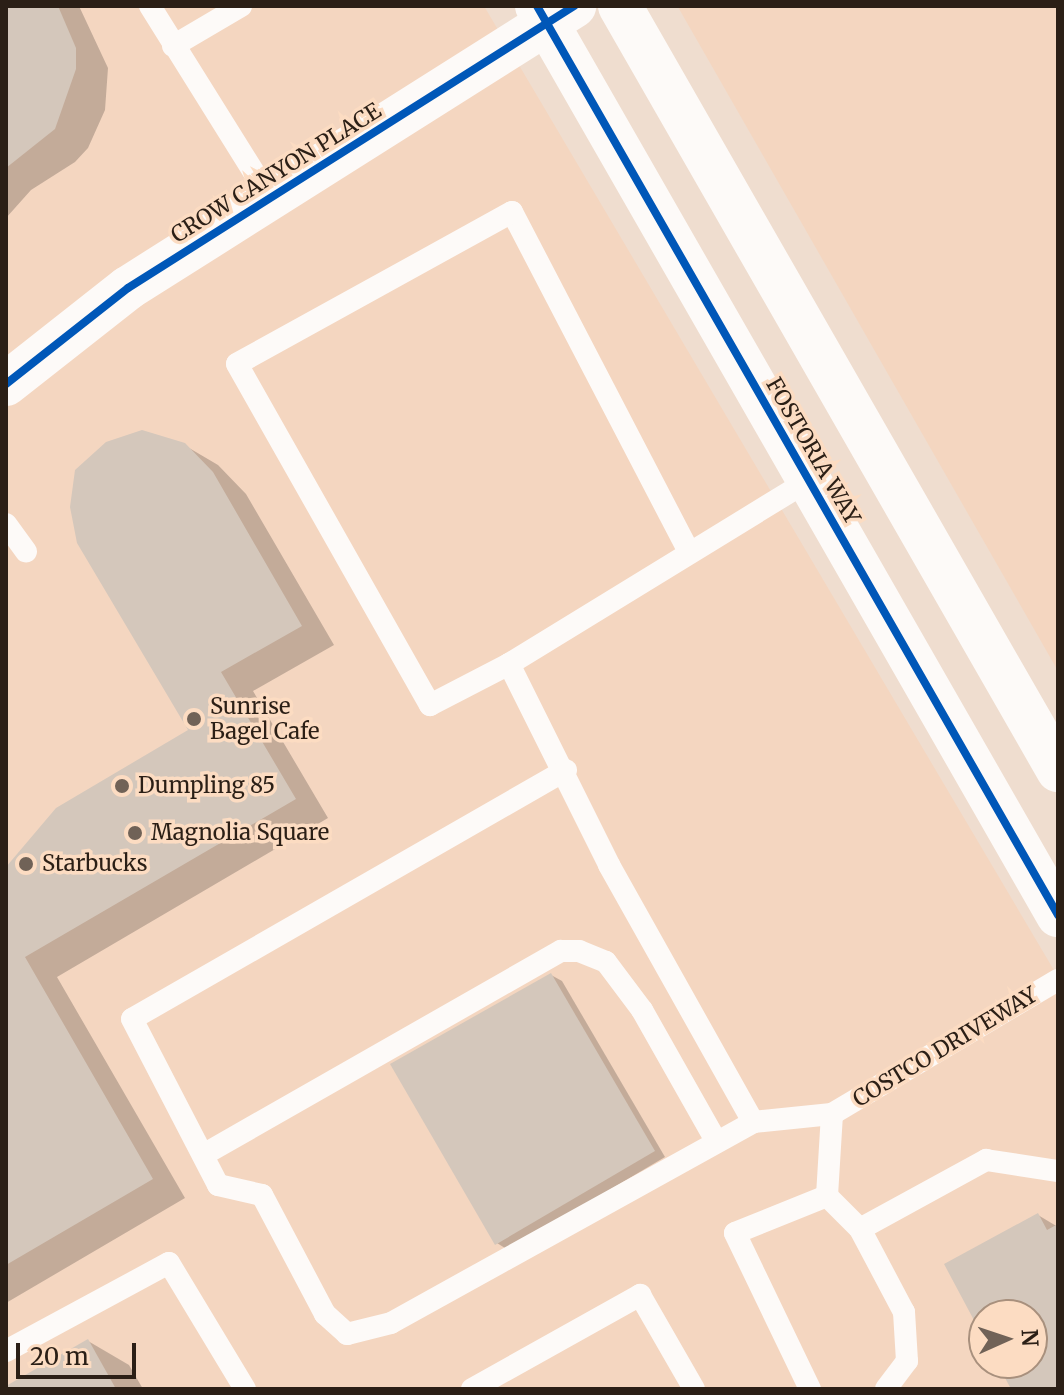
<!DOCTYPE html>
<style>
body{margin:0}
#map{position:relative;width:1064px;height:1395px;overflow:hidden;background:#efddcf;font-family:Merriweather,serif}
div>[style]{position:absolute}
.built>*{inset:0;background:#f4d6c0}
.shadow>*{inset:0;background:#0003}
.building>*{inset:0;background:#d4c7bb}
.service>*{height:22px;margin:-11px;padding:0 11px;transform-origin:11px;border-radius:11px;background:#fdfaf8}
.tertiary>*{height:44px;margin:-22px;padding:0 22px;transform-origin:22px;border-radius:22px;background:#fdfaf8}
.cycleway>*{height:8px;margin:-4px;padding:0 4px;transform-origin:4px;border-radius:4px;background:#0057b8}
.dots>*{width:22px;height:22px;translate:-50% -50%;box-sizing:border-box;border:4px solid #fcdcc2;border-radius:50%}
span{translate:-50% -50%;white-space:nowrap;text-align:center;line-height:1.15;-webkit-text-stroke:7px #fcdcc2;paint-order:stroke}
.street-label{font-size:22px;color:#2b1f16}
.poi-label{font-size:22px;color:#2b1f16}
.left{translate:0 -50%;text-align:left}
.frame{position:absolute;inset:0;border:8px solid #2b1f16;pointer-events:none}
.north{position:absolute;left:968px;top:1299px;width:80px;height:80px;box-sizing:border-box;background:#fcdcc2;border:2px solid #a8907d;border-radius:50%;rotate:87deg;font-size:22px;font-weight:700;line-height:32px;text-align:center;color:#2b1f16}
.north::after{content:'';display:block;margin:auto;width:28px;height:36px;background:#706257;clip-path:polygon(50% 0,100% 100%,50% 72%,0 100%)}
.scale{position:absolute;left:16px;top:1343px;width:120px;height:36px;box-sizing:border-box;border:4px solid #2b1f16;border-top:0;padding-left:10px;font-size:24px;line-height:28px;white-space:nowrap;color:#2b1f16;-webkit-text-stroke:6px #fcdcc2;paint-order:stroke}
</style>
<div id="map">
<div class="built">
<i style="clip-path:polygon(evenodd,6px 6px,484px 6px,1058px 977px,1058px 1389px,6px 1389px,6px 6px,984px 1315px,1032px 1315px,1032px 1363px,984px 1363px,984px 1315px)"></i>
<i style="clip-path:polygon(1058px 6px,1058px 671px,678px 7px)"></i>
</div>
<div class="shadow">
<i style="clip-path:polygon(6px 6px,79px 6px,108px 68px,105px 110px,88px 148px,75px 162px,31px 190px,6px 218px)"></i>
<i style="clip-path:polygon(184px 445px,218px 465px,246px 494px,334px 645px,253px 691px,328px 818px,57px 977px,185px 1198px,6px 1303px,6px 871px,57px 810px,190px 731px)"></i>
<i style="clip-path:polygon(551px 975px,562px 981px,665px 1157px,508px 1250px,497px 1243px)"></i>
<i style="clip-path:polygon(1038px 1215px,1058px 1227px,1058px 1389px,1013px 1389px,999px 1363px,1032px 1363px,1032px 1315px,984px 1315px,984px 1334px,947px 1264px)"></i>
<i style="clip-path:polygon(88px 1341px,129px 1365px,143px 1389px,6px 1389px)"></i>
</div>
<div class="building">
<i style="clip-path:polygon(6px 6px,58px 6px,76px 48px,76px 69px,55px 129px,6px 168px)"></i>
<i style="clip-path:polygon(142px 430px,185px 443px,213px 472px,302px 626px,221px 672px,296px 799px,25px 957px,153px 1179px,6px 1265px,6px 867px,56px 808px,188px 730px,77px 543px,70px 507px,75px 470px,106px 442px)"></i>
<i style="clip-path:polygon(551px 973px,655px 1151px,495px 1245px,390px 1064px)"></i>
<i style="clip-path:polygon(1038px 1213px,1047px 1230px,1058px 1224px,1058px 1389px,1011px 1389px,997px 1363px,1032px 1363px,1032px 1315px,984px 1315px,984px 1339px,944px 1264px)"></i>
<i style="clip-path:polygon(88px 1339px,116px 1389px,6px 1389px,6px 1386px)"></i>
</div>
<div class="service">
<i style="left:150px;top:6px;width:226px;rotate:58deg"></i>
<i style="left:173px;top:46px;width:79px;rotate:-30.5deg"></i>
<i style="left:6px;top:524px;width:34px;rotate:54deg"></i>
<i style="left:688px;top:550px;width:381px;rotate:-117.5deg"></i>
<i style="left:512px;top:212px;width:314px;rotate:151.1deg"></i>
<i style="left:237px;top:364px;width:392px;rotate:60.5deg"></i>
<i style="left:430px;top:705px;width:89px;rotate:-27.4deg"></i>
<i style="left:509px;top:664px;width:352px;rotate:-31.5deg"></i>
<i style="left:509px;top:664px;width:225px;rotate:63.5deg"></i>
<i style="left:609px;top:865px;width:295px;rotate:60.7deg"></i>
<i style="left:566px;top:770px;width:500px;rotate:150.16deg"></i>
<i style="left:132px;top:1019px;width:187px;rotate:62.6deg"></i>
<i style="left:218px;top:1185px;width:45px;rotate:12.8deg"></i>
<i style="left:262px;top:1195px;width:135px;rotate:62.1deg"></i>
<i style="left:325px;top:1314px;width:30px;rotate:42deg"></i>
<i style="left:347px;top:1334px;width:45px;rotate:-14deg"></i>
<i style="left:391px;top:1323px;width:414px;rotate:-29deg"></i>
<i style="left:753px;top:1122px;width:79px;rotate:-5.8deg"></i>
<i style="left:832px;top:1114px;width:263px;rotate:-30.7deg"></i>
<i style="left:832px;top:1114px;width:82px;rotate:93.5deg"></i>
<i style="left:827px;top:1196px;width:47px;rotate:45deg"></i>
<i style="left:860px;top:1229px;width:94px;rotate:62.1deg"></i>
<i style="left:904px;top:1312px;width:49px;rotate:86.5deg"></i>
<i style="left:907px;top:1361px;width:35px;rotate:127deg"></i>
<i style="left:203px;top:1155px;width:412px;rotate:-29.7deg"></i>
<i style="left:561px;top:951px;width:18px"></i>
<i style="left:579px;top:951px;width:29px;rotate:22deg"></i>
<i style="left:606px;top:962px;width:60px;rotate:53.1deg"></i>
<i style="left:642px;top:1010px;width:150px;rotate:60.5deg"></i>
<i style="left:860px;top:1229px;width:144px;rotate:-28.7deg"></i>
<i style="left:986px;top:1160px;width:73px;rotate:8.7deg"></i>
<i style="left:6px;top:1351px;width:185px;rotate:-28.4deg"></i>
<i style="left:169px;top:1263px;width:147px;rotate:58.9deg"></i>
<i style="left:472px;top:1389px;width:193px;rotate:-29.2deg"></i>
<i style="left:640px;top:1295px;width:108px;rotate:60.1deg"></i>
<i style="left:810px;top:1389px;width:173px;rotate:-115.7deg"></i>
<i style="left:735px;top:1233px;width:99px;rotate:-21.9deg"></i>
</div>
<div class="tertiary">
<i style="left:537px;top:6px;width:1048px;rotate:60.18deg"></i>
<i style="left:620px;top:6px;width:881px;rotate:60.17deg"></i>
<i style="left:6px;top:384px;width:155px;rotate:-38.2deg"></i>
<i style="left:128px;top:288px;width:528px;rotate:-32.3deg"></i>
</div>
<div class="cycleway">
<i style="left:537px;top:6px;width:1048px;rotate:60.18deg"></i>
<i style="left:6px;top:384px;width:155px;rotate:-38.2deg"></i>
<i style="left:128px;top:288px;width:528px;rotate:-32.3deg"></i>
</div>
<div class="dots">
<i style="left:194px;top:719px;background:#706257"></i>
<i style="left:122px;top:786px;background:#706257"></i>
<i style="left:135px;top:833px;background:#706257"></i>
<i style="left:26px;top:864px;background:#706257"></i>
</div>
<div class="street-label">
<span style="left:276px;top:173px;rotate:-32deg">CROW CANYON PLACE</span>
<span style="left:813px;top:451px;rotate:60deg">FOSTORIA WAY</span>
<span style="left:945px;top:1047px;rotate:-31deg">COSTCO DRIVEWAY</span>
</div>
<div class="poi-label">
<span class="left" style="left:210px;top:719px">Sunrise<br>Bagel Cafe</span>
<span class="left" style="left:138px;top:786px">Dumpling 85</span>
<span class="left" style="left:151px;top:833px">Magnolia Square</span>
<span class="left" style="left:42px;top:864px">Starbucks</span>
</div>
<div class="frame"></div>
<div class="north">N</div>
<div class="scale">20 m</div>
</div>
